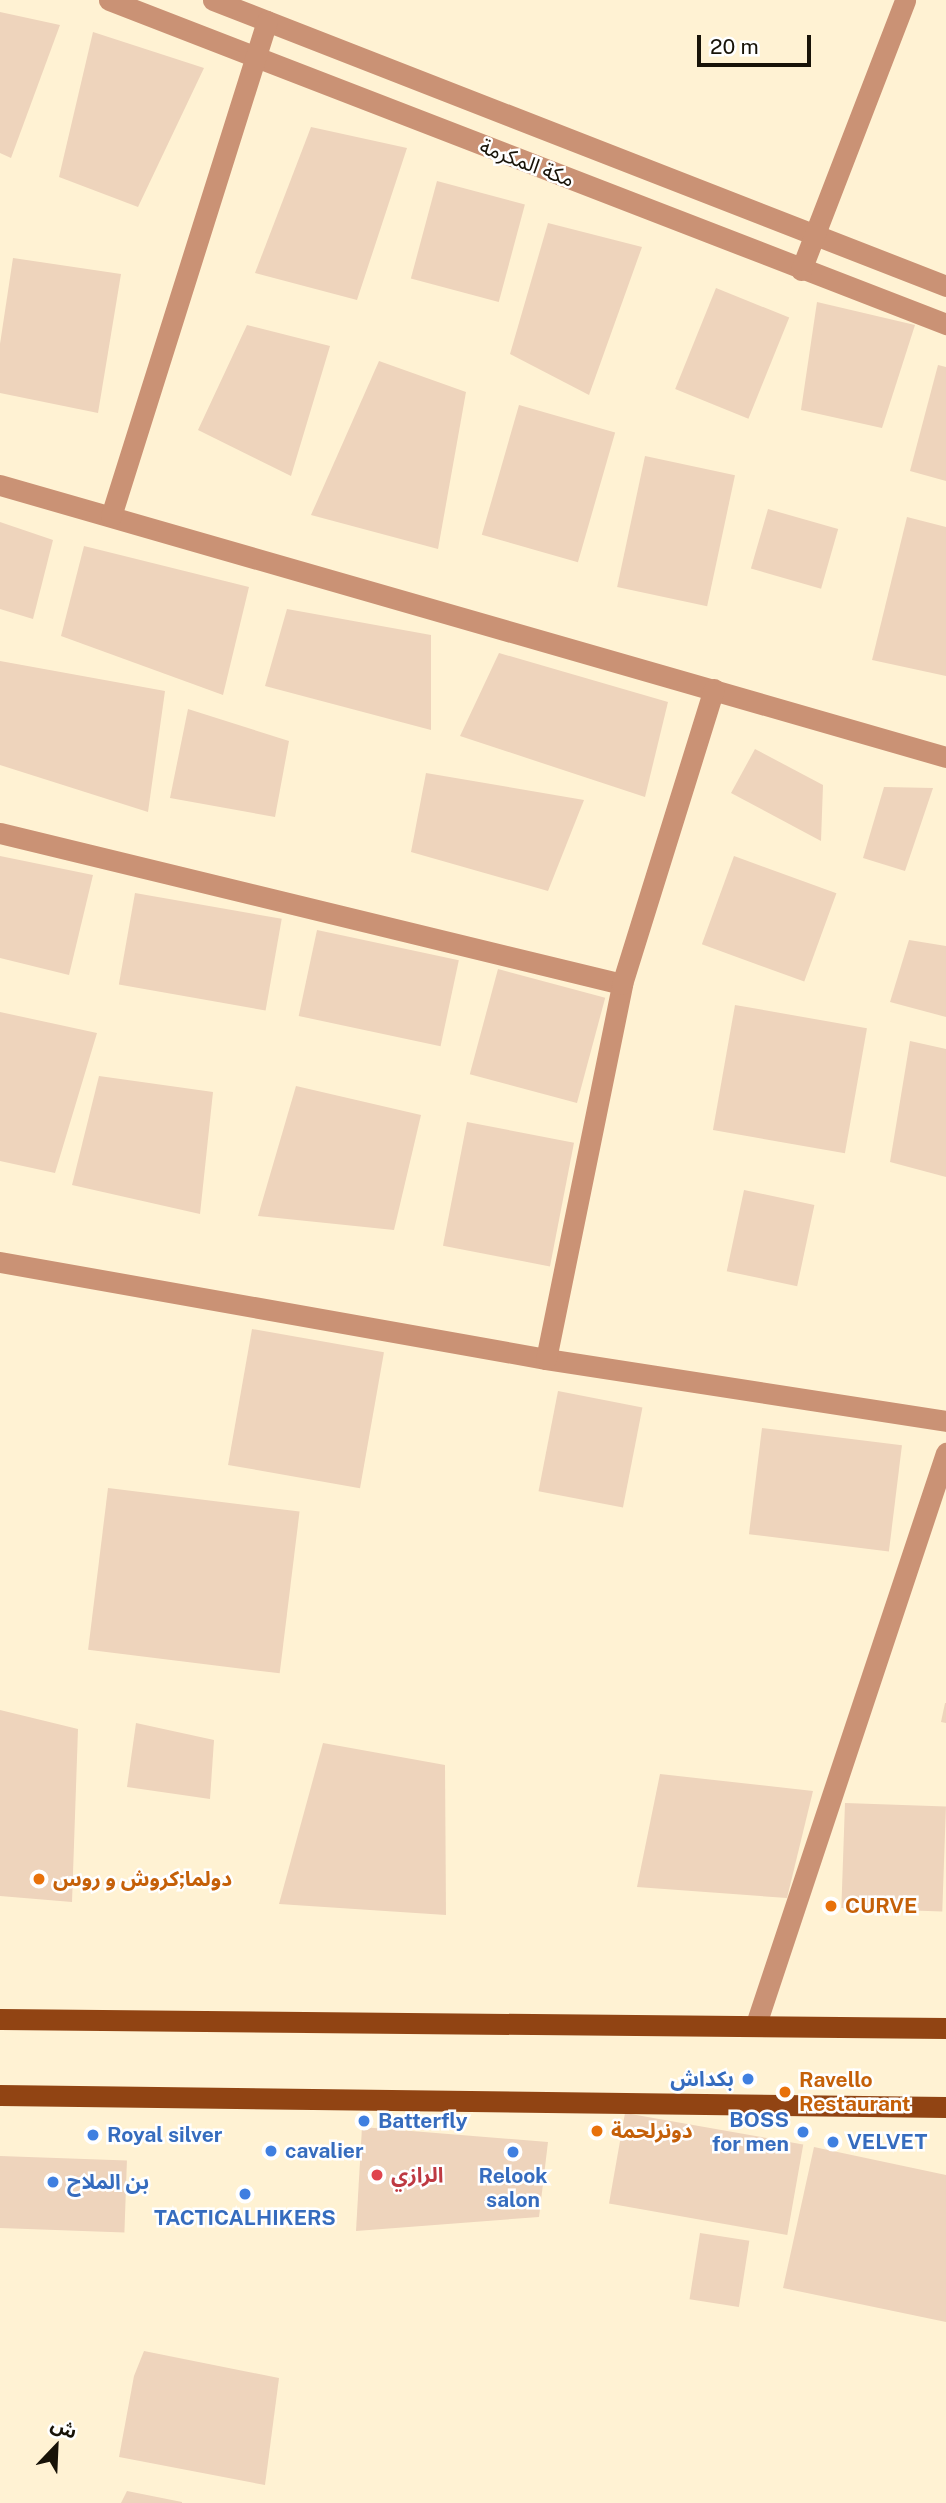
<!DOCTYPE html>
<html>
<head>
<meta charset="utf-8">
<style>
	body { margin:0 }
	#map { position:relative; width:946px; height:2503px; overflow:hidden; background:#fff2d3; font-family:"Public Sans","Noto Sans Arabic",sans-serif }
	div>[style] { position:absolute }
	.building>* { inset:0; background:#eed4bc; transform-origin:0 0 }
	.street>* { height:21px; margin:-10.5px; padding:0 10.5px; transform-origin:10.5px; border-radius:10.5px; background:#ca9275 }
	.primary>* { height:21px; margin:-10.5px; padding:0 10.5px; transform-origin:10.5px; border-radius:10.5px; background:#914413 }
	.dots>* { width:19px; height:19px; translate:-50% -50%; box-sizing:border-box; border:4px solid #fff; border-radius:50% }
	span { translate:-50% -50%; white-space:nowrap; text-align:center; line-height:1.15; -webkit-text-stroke:5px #fff; paint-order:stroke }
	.street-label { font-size:21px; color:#181308 }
	.food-label { font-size:21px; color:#c56008; font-weight:700 }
	.left { translate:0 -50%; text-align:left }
	.shop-label { font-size:21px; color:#366cbe; font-weight:700 }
	.right { translate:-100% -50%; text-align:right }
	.health-label { font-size:21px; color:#be3a42; font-weight:700 }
	.north { position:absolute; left:21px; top:2412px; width:70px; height:70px; -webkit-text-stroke:5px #fff; paint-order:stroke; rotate:23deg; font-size:19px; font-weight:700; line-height:28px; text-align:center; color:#181308 }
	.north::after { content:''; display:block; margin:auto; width:24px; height:32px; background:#181308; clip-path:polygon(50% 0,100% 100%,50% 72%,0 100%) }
	.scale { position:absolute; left:697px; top:35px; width:114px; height:32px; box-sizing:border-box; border:4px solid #181308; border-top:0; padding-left:9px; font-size:21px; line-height:24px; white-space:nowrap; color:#181308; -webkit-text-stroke:5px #fff; paint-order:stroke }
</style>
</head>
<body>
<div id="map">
	<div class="building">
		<div style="clip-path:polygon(0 12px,60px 25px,11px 158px,0 153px)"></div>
		<div style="clip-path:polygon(93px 32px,204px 68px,138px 207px,59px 177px)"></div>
		<div style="clip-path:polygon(311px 127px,407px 148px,357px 300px,255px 273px)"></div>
		<div style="left:437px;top:181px;width:91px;height:101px;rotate:15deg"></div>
		<div style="clip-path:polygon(548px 223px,642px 247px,589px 395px,510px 354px)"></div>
		<div style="clip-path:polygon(13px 258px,121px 274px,98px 413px,0 393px,0 344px)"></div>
		<div style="left:716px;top:288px;width:79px;height:109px;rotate:22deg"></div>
		<div style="clip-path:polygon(817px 302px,915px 325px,882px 428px,801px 410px)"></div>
		<div style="clip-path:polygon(247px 325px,330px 346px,291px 476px,198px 430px)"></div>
		<div style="clip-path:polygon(379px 361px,466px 392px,438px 549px,311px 515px)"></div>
		<div style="clip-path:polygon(938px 365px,946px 367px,946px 481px,910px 471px)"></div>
		<div style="left:519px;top:405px;width:100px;height:135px;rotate:16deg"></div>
		<div style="left:645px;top:456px;width:92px;height:134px;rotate:12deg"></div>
		<div style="left:768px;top:509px;width:73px;height:62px;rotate:16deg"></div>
		<div style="clip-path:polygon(907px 517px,946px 527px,946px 676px,872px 660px)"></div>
		<div style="clip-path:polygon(0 522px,53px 540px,33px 619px,0 609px)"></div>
		<div style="clip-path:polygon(84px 546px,249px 587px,223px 695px,61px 636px)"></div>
		<div style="clip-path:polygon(287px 609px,431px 635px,431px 730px,265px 686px)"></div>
		<div style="clip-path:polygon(499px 653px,668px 702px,645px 797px,460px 736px)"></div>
		<div style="clip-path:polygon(0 661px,165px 691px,148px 812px,0 765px)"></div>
		<div style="clip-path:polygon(188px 709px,289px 741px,275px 817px,170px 798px)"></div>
		<div style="clip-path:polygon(755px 749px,823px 785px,821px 841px,731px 793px)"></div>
		<div style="clip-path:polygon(426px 773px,584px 800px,548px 891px,411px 852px)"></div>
		<div style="clip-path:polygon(884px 787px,933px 788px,905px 871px,863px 858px)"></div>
		<div style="clip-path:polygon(0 856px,93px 875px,69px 975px,0 958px)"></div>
		<div style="left:734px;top:856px;width:109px;height:94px;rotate:20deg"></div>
		<div style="left:135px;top:893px;width:149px;height:93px;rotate:10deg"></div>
		<div style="left:317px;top:930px;width:145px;height:88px;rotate:12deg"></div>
		<div style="clip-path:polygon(909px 940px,946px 946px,946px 1017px,890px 1002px)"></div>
		<div style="left:498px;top:969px;width:111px;height:109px;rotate:15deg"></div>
		<div style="left:735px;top:1005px;width:134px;height:127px;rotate:10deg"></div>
		<div style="clip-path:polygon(0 1012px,97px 1033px,55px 1173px,0 1161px)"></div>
		<div style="clip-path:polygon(910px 1041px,946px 1049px,946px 1177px,890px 1162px)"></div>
		<div style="clip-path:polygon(99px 1076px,213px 1092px,200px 1214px,72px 1185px)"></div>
		<div style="clip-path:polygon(296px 1086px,421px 1115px,394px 1230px,258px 1216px)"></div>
		<div style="left:467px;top:1122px;width:109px;height:126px;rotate:11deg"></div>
		<div style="left:744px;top:1190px;width:72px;height:83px;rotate:12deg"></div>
		<div style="left:252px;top:1329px;width:134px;height:138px;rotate:10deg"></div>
		<div style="left:558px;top:1391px;width:86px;height:102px;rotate:11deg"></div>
		<div style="left:762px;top:1428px;width:141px;height:107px;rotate:7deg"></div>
		<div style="left:108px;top:1488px;width:193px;height:163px;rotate:7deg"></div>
		<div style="clip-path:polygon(945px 1703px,946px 1703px,946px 1723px,941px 1722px)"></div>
		<div style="clip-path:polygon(0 1710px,78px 1729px,72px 1902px,0 1896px)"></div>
		<div style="clip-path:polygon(136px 1723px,214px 1740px,210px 1799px,127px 1787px)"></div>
		<div style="clip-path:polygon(323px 1743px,445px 1765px,446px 1915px,279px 1904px)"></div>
		<div style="clip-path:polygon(660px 1774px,813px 1791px,787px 1898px,637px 1887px)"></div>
		<div style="left:845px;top:1803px;width:101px;height:105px;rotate:2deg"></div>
		<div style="left:625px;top:2113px;width:181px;height:92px;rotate:10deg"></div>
		<div style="clip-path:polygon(362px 2127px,548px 2142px,539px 2217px,356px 2231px)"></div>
		<div style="clip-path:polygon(814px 2147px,946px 2175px,946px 2322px,783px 2288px)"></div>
		<div style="left:0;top:2156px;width:127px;height:72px;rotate:2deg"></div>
		<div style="left:700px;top:2233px;width:50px;height:67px;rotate:9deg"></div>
		<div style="clip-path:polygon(144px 2351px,279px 2378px,265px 2485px,119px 2457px,134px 2376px)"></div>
		<div style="clip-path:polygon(127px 2491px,182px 2502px,182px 2503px,121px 2503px)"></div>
	</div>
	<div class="street">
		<div style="left:109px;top:0;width:898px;rotate:21.16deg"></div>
		<div style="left:213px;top:0;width:787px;rotate:21.31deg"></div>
		<div style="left:801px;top:270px;width:289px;rotate:-68.9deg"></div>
		<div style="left:0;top:485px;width:984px;rotate:16.04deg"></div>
		<div style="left:111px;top:516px;width:519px;rotate:-72.51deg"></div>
		<div style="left:0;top:833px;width:640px;rotate:13.65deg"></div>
		<div style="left:0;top:1262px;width:555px;rotate:10.07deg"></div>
		<div style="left:546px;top:1359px;width:405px;rotate:8.8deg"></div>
		<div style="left:546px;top:1359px;width:383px;rotate:-78.5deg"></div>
		<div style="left:622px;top:984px;width:309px;rotate:-72.7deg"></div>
		<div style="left:756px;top:2024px;width:602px;rotate:-71.6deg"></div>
	</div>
	<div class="primary">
		<div style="left:0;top:2019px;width:946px;rotate:0.55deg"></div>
		<div style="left:0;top:2095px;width:946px;rotate:0.73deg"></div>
	</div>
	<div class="dots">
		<div style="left:39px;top:1879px;background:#e8710a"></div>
		<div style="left:831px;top:1906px;background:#e8710a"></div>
		<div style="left:748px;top:2079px;background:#3f7fe0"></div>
		<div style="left:785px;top:2092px;background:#e8710a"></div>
		<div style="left:364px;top:2121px;background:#3f7fe0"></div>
		<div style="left:597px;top:2131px;background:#e8710a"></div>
		<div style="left:803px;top:2132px;background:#3f7fe0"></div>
		<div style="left:93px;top:2135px;background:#3f7fe0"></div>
		<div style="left:833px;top:2142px;background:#3f7fe0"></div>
		<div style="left:271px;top:2151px;background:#3f7fe0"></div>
		<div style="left:513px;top:2152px;background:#3f7fe0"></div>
		<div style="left:377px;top:2175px;background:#e0444e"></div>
		<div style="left:53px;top:2182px;background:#3f7fe0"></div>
		<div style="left:245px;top:2194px;background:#3f7fe0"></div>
	</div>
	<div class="street-label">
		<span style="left:527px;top:163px;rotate:21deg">مكة المكرمة</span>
	</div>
	<div class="food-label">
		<span class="left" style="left:53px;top:1879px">دولما;كروش و روس</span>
		<span class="left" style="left:845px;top:1906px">CURVE</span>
		<span class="left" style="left:799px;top:2092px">Ravello<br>Restaurant</span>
		<span class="left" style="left:611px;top:2131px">دونرلحمة</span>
	</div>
	<div class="shop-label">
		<span class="right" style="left:734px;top:2079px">بكداش</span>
		<span class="right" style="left:789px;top:2132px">BOSS<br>for men</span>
		<span class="left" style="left:378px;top:2121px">Batterfly</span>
		<span class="left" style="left:107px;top:2135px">Royal silver</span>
		<span class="left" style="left:847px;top:2142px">VELVET</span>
		<span class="left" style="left:285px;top:2151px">cavalier</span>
		<span style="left:513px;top:2188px">Relook<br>salon</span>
		<span class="left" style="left:67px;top:2182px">بن الملاح</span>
		<span style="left:245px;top:2218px">TACTICALHIKERS</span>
	</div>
	<div class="health-label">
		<span class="left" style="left:391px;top:2175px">الرازي</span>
	</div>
	<div class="north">ش</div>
	<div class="scale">20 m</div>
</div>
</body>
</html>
